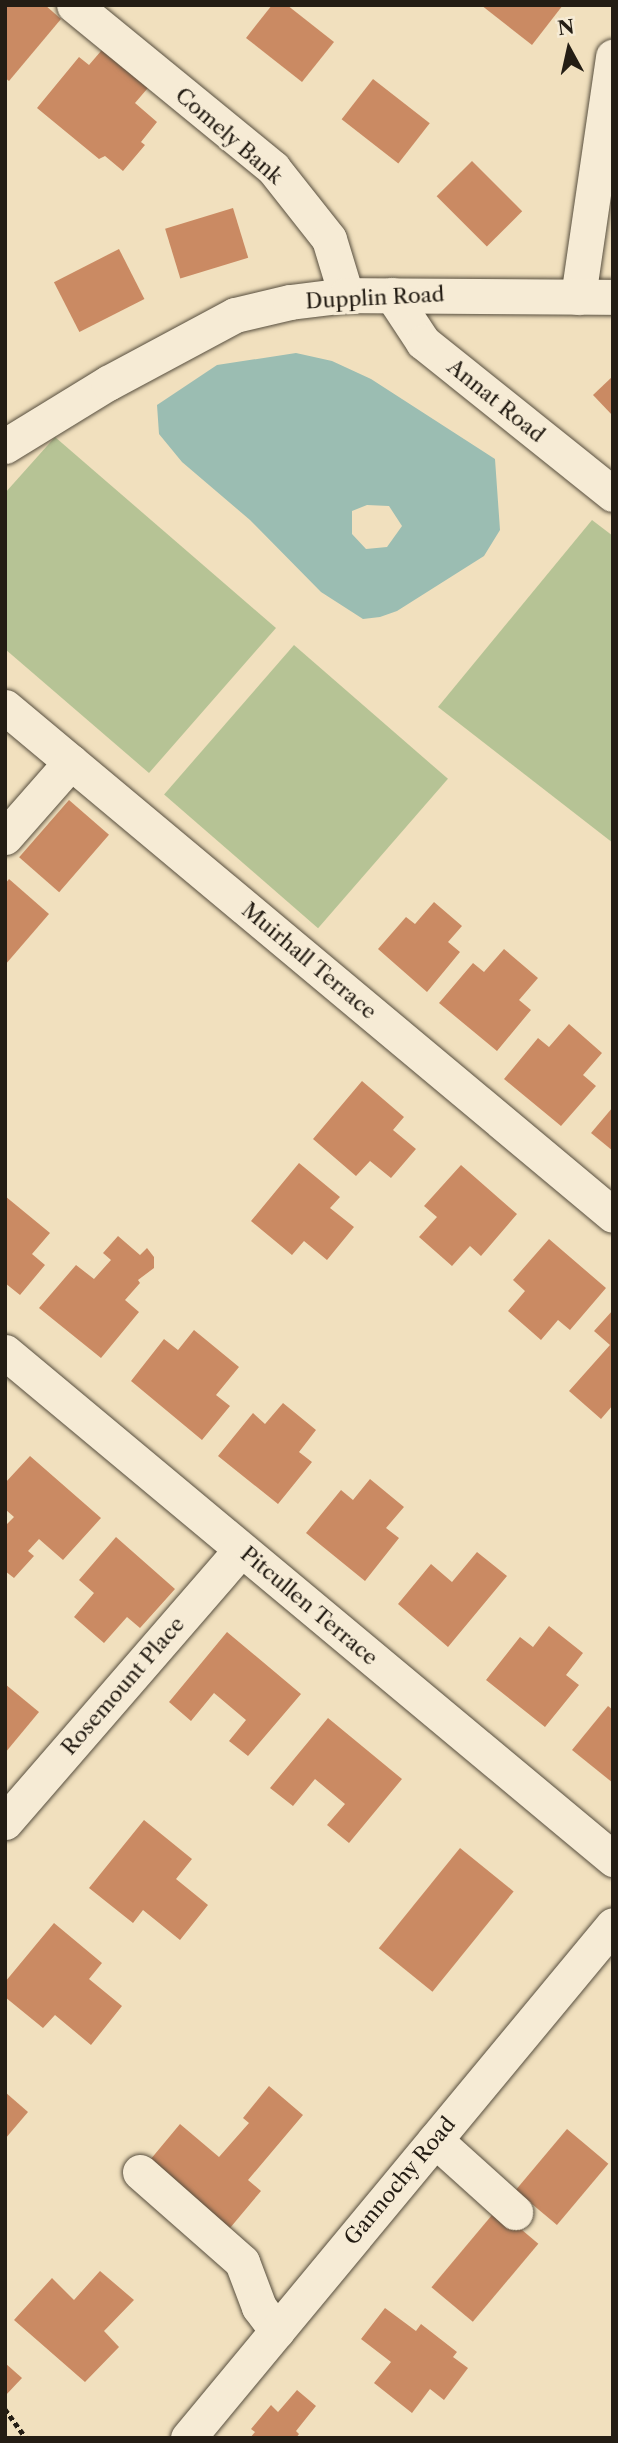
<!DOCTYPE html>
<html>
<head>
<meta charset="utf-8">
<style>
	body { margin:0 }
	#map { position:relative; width:618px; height:2443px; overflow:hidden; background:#f1e0be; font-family:"Libre Caslon Text",serif }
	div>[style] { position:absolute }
	.green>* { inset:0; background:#b6c395; transform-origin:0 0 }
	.water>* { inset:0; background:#9bbdb2 }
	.building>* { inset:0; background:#ca8a63; transform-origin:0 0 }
	.path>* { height:4.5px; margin-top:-2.25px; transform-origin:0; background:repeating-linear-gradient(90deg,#241d14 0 5px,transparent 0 8.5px) }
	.roads { filter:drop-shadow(0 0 2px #574e3e) drop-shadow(0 0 2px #574e3e) }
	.minor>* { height:35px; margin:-17.5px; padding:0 17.5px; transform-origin:17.5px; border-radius:17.5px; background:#f6ebd5 }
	span { translate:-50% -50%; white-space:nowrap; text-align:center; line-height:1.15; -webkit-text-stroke:6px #f6ebd5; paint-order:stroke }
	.street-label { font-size:21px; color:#241d14 }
	.frame { position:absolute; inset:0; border:7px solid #241d14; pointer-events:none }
	.north { position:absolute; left:534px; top:14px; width:70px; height:70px; -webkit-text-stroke:5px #f6ebd5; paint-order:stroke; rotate:352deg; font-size:19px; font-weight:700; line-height:28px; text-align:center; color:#241d14 }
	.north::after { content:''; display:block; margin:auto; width:24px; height:32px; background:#241d14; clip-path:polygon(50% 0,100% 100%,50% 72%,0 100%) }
</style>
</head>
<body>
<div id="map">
	<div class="green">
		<div style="clip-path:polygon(55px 437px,276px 628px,149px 773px,5px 649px,5px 493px)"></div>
		<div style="clip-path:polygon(592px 520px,613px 536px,613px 843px,438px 707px)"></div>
		<div style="left:294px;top:645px;width:204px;height:198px;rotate:41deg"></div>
	</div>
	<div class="water">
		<div style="clip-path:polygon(evenodd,296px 353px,332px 361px,371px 379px,495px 459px,500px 530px,484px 556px,397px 611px,380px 617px,363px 619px,321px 592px,250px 520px,182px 462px,159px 434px,157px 405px,217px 365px,296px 353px,367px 505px,389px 506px,402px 526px,387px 547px,366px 549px,352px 534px,352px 511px,367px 505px)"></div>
	</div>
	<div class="building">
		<div style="clip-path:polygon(5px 5px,45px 5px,61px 19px,9px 81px,5px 78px)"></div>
		<div style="clip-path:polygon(272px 5px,287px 5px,334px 42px,302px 82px,246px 38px)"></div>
		<div style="clip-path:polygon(481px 5px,563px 5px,532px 45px)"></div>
		<div style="clip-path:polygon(107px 44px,153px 82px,135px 103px,157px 122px,141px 142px,145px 145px,123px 171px,105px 156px,99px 159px,37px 108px,79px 57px,89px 65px)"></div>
		<div style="left:373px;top:79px;width:72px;height:51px;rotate:38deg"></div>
		<div style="left:472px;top:161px;width:71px;height:50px;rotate:45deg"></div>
		<div style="left:233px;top:208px;width:52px;height:71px;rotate:73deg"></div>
		<div style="left:119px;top:249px;width:56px;height:73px;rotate:63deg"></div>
		<div style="clip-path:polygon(613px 376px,613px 416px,593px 395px)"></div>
		<div style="left:69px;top:800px;width:53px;height:76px;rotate:41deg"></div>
		<div style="clip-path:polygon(9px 879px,49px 914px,5px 965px,5px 884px)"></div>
		<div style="clip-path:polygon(434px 902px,462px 926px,448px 942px,460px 952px,427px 992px,378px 949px,406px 917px,415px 924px)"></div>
		<div style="clip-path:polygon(504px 949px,538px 978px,519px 1000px,531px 1010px,497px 1051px,439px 1003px,473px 963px,484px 972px)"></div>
		<div style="clip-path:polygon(569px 1024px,602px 1053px,583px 1075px,596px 1086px,561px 1126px,504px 1079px,538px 1038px,549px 1047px)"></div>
		<div style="clip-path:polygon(362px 1081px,404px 1117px,393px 1130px,416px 1149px,391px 1178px,370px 1161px,356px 1176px,313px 1139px)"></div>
		<div style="clip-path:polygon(613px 1107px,613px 1151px,591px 1133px)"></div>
		<div style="clip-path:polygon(299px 1163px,340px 1197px,330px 1208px,354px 1227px,327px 1260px,304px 1241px,292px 1255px,251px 1221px)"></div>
		<div style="clip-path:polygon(461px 1165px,517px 1214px,481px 1256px,470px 1246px,452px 1266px,419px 1237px,437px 1217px,424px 1206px)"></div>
		<div style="clip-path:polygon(5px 1196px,50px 1233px,32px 1254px,45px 1265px,20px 1295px,5px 1283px)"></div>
		<div style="clip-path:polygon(118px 1236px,140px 1255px,147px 1248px,154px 1257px,154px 1268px,138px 1280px,140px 1283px,125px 1300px,139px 1312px,101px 1358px,39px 1308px,76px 1265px,94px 1279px,111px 1260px,103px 1253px)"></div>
		<div style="clip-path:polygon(549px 1239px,606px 1288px,570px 1330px,558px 1320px,541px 1340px,508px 1311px,525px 1291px,513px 1280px)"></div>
		<div style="clip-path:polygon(613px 1310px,613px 1405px,601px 1419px,569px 1391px,610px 1345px,594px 1331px)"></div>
		<div style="clip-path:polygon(194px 1330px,239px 1367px,216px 1395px,230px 1406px,202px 1440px,131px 1381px,164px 1339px,178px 1350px)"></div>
		<div style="clip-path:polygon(283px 1403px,316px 1430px,299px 1452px,312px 1462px,278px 1504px,218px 1456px,253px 1413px,265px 1424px)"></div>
		<div style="clip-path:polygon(30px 1456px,101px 1518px,63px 1560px,39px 1539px,28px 1551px,34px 1556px,14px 1578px,5px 1571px,5px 1526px,14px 1517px,5px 1509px,5px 1483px)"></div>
		<div style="clip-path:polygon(370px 1479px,404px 1507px,386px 1528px,399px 1538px,365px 1581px,306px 1533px,341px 1490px,353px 1500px)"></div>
		<div style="clip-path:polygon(116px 1537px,175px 1589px,140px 1628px,127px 1617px,104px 1643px,74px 1617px,94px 1593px,79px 1580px)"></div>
		<div style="clip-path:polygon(477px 1552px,507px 1576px,448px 1647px,398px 1604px,431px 1564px,452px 1582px)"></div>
		<div style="clip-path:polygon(549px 1626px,583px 1653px,566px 1675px,579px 1685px,545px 1727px,486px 1680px,520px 1637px,533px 1647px)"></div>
		<div style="clip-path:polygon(227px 1632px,301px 1694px,248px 1756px,229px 1741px,246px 1720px,214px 1693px,191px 1721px,169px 1702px)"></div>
		<div style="clip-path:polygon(5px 1684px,39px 1712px,5px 1753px)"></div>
		<div style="clip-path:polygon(608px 1706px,613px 1710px,613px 1783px,572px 1750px)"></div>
		<div style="clip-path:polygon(328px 1718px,402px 1779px,349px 1843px,327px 1825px,345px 1804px,315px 1779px,293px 1806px,270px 1788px)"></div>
		<div style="clip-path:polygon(144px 1820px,192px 1859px,176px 1879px,208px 1905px,180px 1940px,143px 1910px,133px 1923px,89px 1888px)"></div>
		<div style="left:460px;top:1848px;width:69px;height:129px;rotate:39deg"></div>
		<div style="clip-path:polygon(54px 1923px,102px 1963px,89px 1979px,122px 2006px,91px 2045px,55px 2015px,43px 2028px,5px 1997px,5px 1982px)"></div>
		<div style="clip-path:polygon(269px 2086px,303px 2115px,248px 2180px,261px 2191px,230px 2228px,150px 2160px,180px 2124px,219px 2157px,249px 2123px,243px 2118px)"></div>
		<div style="clip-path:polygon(5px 2092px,28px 2112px,5px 2139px)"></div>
		<div style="left:567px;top:2129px;width:54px;height:80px;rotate:40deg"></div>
		<div style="left:497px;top:2209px;width:54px;height:102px;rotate:40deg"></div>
		<div style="clip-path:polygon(100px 2271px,134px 2300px,104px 2331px,119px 2347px,85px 2382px,14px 2320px,52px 2278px,74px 2300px)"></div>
		<div style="clip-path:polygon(385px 2308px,416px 2331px,421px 2324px,457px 2352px,453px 2357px,468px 2368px,444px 2400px,430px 2389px,412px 2413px,374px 2383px,391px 2362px,361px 2339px)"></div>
		<div style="clip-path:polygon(5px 2363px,22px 2378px,5px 2396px)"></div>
		<div style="clip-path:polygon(297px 2390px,316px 2406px,296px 2431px,299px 2434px,296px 2438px,250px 2438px,255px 2432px,251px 2429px,271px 2405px,278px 2412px)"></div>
	</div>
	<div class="path">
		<div style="left:5px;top:2409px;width:36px;rotate:54deg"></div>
	</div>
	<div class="roads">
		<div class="minor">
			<div style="left:74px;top:5px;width:257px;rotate:39.3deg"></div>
			<div style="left:273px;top:168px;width:90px;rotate:51.7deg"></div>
			<div style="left:329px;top:239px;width:59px;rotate:73.1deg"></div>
			<div style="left:392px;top:295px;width:56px;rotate:56.6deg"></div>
			<div style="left:423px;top:342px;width:243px;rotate:38.7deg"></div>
			<div style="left:578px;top:297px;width:243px;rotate:-81.7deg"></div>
			<div style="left:5px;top:446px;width:121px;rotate:-31.5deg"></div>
			<div style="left:108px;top:383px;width:144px;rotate:-28.2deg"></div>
			<div style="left:235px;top:315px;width:57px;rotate:-13.3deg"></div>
			<div style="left:290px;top:302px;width:56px;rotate:-7.1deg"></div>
			<div style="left:346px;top:295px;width:267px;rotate:0.4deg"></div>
			<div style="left:5px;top:707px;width:792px;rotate:39.88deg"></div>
			<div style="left:5px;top:837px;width:100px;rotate:-48.7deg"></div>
			<div style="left:5px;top:1352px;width:792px;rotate:39.82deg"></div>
			<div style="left:5px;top:1822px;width:360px;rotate:-49.1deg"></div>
			<div style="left:435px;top:2140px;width:108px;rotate:42deg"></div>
			<div style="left:140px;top:2172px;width:136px;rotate:41.4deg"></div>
			<div style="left:242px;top:2262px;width:48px;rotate:69.3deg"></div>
			<div style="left:259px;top:2307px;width:30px;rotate:53deg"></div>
			<div style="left:188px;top:2438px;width:666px;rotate:-50.36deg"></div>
		</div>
	</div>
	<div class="street-label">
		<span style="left:229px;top:136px;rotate:41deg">Comely Bank</span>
		<span style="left:375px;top:298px;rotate:-3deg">Dupplin Road</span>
		<span style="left:496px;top:401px;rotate:39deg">Annat Road</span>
		<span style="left:309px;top:961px;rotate:40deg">Muirhall Terrace</span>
		<span style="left:309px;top:1606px;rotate:40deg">Pitcullen Terrace</span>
		<span style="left:123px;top:1686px;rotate:-49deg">Rosemount Place</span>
		<span style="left:400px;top:2181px;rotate:-50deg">Gannochy Road</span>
	</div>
	<div class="frame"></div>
	<div class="north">N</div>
</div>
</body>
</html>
